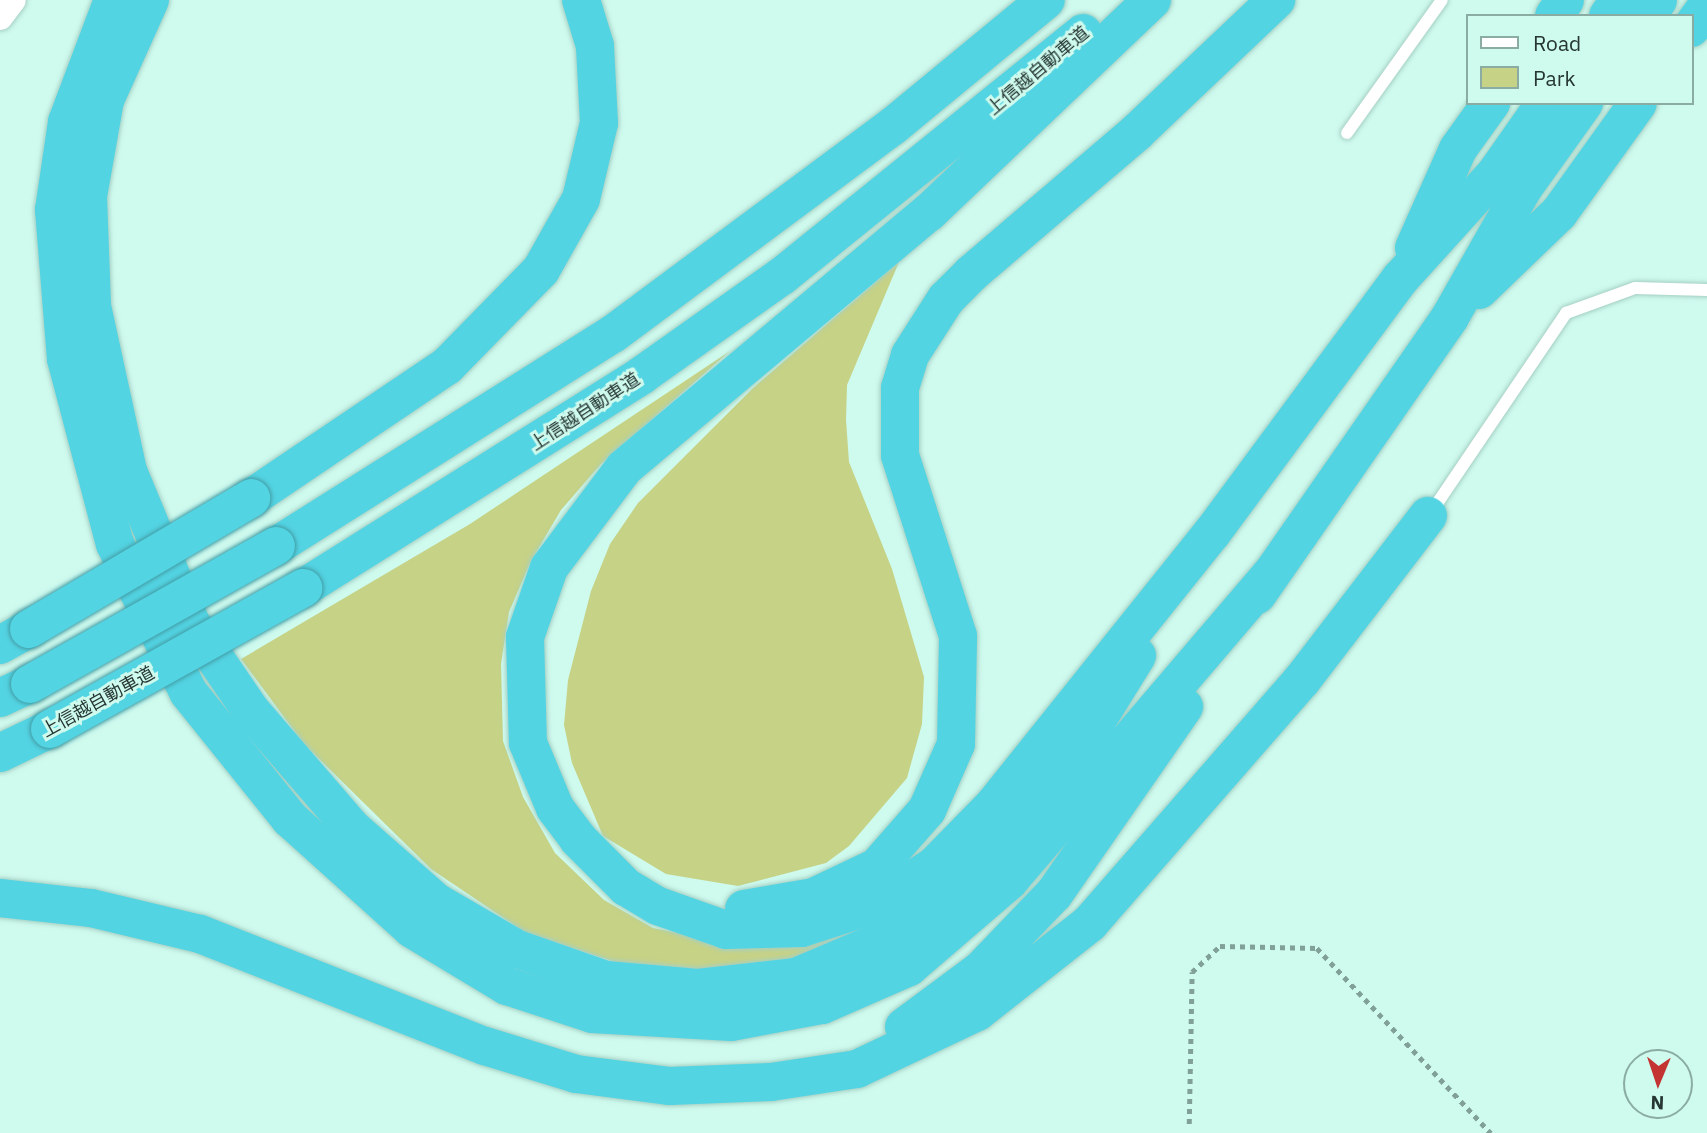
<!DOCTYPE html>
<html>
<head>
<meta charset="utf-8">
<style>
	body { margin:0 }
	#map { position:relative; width:1707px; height:1133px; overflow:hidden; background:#cffaee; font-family:"IBM Plex Sans","Noto Sans JP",sans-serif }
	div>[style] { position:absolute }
	.green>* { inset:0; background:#c6d286 }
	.path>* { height:4.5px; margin-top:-2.25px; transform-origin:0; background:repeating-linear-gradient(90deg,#81a098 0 5px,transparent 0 10px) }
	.roads { filter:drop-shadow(0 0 2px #a5cfc3) drop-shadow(0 0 2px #a5cfc3) }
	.service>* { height:12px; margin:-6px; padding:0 6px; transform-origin:6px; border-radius:6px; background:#fff }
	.minor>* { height:26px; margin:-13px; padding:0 13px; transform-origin:13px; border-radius:13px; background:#fff }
	.motorway>* { height:38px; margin:-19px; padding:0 19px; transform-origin:19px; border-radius:19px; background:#53d4e3 }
	.bridges { filter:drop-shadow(0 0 2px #439da5) drop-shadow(0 0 2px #439da5) }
	.motorway-bridge>* { height:38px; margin:-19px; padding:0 19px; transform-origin:19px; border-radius:19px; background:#53d4e3 }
	span { translate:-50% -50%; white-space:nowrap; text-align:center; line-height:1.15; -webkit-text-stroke:6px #cffaee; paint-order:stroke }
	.street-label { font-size:18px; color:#263733 }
	.legend { position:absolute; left:1466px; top:14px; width:228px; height:91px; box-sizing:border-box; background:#cffaee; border:2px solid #8baca3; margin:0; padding:9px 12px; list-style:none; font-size:21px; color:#263733 }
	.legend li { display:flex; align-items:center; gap:14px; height:35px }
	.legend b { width:35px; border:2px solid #8baca3 }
	.north { position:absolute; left:1623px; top:1049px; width:70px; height:70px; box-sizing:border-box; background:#cffaee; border:2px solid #8baca3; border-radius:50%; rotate:182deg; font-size:19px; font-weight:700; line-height:28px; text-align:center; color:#263733 }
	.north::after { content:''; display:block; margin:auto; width:24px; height:32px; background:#c33433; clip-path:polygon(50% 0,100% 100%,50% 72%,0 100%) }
</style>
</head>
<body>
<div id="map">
	<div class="green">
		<div style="clip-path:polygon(899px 262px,847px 385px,846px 420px,849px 462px,892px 569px,924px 677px,922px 724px,907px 778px,849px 846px,826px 863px,738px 886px,666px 874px,603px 836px,572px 763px,564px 725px,568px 680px,591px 591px,610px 544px,638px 503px,753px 388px)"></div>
		<div style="clip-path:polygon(730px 351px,601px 464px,561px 510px,531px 561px,509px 612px,501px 664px,503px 741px,523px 797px,555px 853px,604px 900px,653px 928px,750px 947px,911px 903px,863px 938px,756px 970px,637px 969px,526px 933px,431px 869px,304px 744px,241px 659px,470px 524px)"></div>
	</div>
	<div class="path">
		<div style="left:1189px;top:1124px;width:152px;rotate:-88.9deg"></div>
		<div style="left:1192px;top:972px;width:38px;rotate:-43deg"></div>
		<div style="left:1220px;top:946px;width:97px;rotate:1.2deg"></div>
		<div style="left:1317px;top:948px;width:254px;rotate:46.8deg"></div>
	</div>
	<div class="roads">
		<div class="service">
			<div style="left:1347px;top:133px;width:163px;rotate:-54.5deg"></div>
			<div style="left:1430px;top:514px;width:243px;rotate:-55.9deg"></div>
			<div style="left:1566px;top:313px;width:73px;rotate:-19.9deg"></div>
			<div style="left:1635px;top:288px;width:72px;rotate:1.6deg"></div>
		</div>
		<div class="minor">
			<div style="left:0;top:17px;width:21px;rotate:-53deg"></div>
		</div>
		<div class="motorway">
			<div style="left:113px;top:0;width:130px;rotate:110.7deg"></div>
			<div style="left:67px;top:122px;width:89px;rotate:98.4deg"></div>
			<div style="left:54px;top:210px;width:149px;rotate:85.4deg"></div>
			<div style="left:66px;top:359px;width:191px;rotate:75.2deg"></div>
			<div style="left:115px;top:544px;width:165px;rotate:63.7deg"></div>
			<div style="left:188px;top:692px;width:163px;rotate:51.2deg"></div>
			<div style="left:290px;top:819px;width:164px;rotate:42deg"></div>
			<div style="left:412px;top:929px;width:111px;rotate:31deg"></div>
			<div style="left:507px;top:986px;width:89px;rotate:18.2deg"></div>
			<div style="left:592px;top:1014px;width:139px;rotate:3.3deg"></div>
			<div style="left:731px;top:1022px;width:93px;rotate:-10.6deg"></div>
			<div style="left:822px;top:1005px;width:95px;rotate:-23.6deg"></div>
			<div style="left:909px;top:967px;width:132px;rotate:-40.7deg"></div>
			<div style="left:1009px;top:881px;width:402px;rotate:-49.5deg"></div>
			<div style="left:150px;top:0;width:110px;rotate:114.2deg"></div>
			<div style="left:105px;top:100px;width:97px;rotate:100deg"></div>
			<div style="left:88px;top:196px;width:110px;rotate:87.9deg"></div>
			<div style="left:92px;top:306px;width:169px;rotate:77.7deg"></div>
			<div style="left:128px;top:471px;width:165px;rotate:67.5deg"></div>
			<div style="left:191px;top:623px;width:107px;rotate:55.7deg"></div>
			<div style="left:251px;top:711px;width:156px;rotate:49.2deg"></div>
			<div style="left:353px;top:829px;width:111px;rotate:41.3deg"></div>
			<div style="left:436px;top:902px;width:94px;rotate:30.1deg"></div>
			<div style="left:517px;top:949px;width:94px;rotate:19.2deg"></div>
			<div style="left:606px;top:980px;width:92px;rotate:5deg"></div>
			<div style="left:698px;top:988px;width:99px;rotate:-6.4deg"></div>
			<div style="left:796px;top:977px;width:97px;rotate:-23.1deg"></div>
			<div style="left:885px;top:939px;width:92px;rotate:-36.1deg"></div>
			<div style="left:959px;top:885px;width:213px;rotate:-50deg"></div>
			<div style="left:1096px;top:722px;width:78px;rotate:-58.2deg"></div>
			<div style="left:1152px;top:0;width:308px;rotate:136.4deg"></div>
			<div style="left:929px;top:212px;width:398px;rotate:140deg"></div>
			<div style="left:624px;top:468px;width:125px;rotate:126.9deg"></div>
			<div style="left:549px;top:568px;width:73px;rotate:109.2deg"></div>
			<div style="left:525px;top:637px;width:106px;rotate:88.4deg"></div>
			<div style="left:528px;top:743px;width:70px;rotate:67.4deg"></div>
			<div style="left:555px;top:808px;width:39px;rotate:53deg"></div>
			<div style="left:578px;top:839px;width:68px;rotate:45deg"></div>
			<div style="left:626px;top:887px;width:37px;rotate:31deg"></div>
			<div style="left:658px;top:906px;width:72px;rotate:19.4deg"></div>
			<div style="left:726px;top:930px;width:76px;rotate:-1.5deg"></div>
			<div style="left:802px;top:928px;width:75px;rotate:-17.9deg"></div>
			<div style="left:873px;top:905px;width:72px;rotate:-32.6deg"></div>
			<div style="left:934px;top:866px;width:84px;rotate:-45.5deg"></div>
			<div style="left:993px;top:806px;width:350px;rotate:-51.3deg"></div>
			<div style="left:1212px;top:533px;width:316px;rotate:-53.5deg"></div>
			<div style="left:1400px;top:279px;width:143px;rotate:-47.8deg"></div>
			<div style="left:1496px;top:173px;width:85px;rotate:-55deg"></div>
			<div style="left:1554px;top:16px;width:19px;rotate:-55deg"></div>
			<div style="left:1608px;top:16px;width:19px;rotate:-55deg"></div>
			<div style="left:1647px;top:16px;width:19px;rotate:-55deg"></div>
			<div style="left:1691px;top:28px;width:27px;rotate:-54deg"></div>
			<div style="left:1414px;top:248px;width:108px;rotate:-66deg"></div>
			<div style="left:1458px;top:149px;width:57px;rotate:-54.3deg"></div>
			<div style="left:1479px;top:290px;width:111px;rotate:-43.9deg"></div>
			<div style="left:1559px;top:213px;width:135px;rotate:-54.3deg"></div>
			<div style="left:251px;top:498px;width:236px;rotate:-34deg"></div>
			<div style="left:447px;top:366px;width:134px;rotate:-45.6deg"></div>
			<div style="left:541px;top:270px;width:81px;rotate:-60.6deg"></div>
			<div style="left:581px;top:199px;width:78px;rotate:-76.7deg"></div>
			<div style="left:599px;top:123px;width:77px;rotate:-93deg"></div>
			<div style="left:595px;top:46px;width:48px;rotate:-106.9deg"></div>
			<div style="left:276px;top:546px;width:398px;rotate:-32.2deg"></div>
			<div style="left:613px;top:334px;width:349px;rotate:-36.6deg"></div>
			<div style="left:893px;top:126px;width:198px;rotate:-39.5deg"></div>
			<div style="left:303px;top:588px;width:400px;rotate:-32.1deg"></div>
			<div style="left:642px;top:375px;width:171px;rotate:-35.3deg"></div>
			<div style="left:782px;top:276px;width:387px;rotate:-38.9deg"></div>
			<div style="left:1257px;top:595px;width:338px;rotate:-55.2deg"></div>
			<div style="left:1450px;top:317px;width:146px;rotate:-60.4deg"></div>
			<div style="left:1522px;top:190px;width:107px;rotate:-54.5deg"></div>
			<div style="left:0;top:645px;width:33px;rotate:-29deg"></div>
			<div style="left:0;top:698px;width:33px;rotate:-25deg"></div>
			<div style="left:0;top:753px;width:55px;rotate:-25.6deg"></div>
			<div style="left:0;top:898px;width:92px;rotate:6.3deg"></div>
			<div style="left:91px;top:908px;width:112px;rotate:13.4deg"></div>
			<div style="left:200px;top:934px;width:306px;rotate:21.5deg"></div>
			<div style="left:485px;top:1046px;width:95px;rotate:17.1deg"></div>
			<div style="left:576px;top:1074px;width:95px;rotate:7.3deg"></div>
			<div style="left:670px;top:1086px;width:101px;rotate:-2.3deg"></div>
			<div style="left:771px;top:1082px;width:87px;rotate:-8.6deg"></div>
			<div style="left:857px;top:1069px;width:133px;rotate:-25.4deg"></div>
			<div style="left:977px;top:1012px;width:144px;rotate:-38.2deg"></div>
			<div style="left:1090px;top:923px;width:322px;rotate:-48.9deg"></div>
			<div style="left:1302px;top:680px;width:207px;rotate:-52.5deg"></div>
			<div style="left:744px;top:909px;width:71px;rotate:-9.7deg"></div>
			<div style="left:814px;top:897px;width:70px;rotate:-25.5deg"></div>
			<div style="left:877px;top:867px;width:76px;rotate:-48.7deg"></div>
			<div style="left:927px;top:810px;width:72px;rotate:-66.3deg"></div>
			<div style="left:956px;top:744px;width:108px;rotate:-88.9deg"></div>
			<div style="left:958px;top:636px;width:190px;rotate:-107.8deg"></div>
			<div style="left:900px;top:455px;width:67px;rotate:-90deg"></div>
			<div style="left:900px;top:388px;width:34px;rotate:-73deg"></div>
			<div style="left:910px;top:355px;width:67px;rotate:-57.3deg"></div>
			<div style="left:946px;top:299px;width:37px;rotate:-45deg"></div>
			<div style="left:972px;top:273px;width:217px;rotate:-40.5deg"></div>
			<div style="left:1137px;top:132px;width:192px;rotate:-43.5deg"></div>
			<div style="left:904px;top:1027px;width:96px;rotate:-36.5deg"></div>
			<div style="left:981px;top:970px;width:105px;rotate:-46.2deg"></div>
			<div style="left:1054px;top:894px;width:228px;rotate:-55.2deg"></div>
		</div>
	</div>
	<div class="bridges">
		<div class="motorway-bridge">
			<div style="left:29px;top:629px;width:258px;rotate:-30.5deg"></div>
			<div style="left:30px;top:684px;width:282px;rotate:-29.3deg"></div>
			<div style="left:50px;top:729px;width:290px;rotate:-29.1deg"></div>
		</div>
	</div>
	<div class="street-label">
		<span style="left:1038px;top:71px;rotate:-40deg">上信越自動車道</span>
		<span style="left:585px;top:412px;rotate:-33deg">上信越自動車道</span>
		<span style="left:98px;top:702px;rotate:-29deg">上信越自動車道</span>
	</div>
	<ul class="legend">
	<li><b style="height:9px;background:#fff"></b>Road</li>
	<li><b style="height:19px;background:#c6d286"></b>Park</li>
	</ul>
	<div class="north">N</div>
</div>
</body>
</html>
